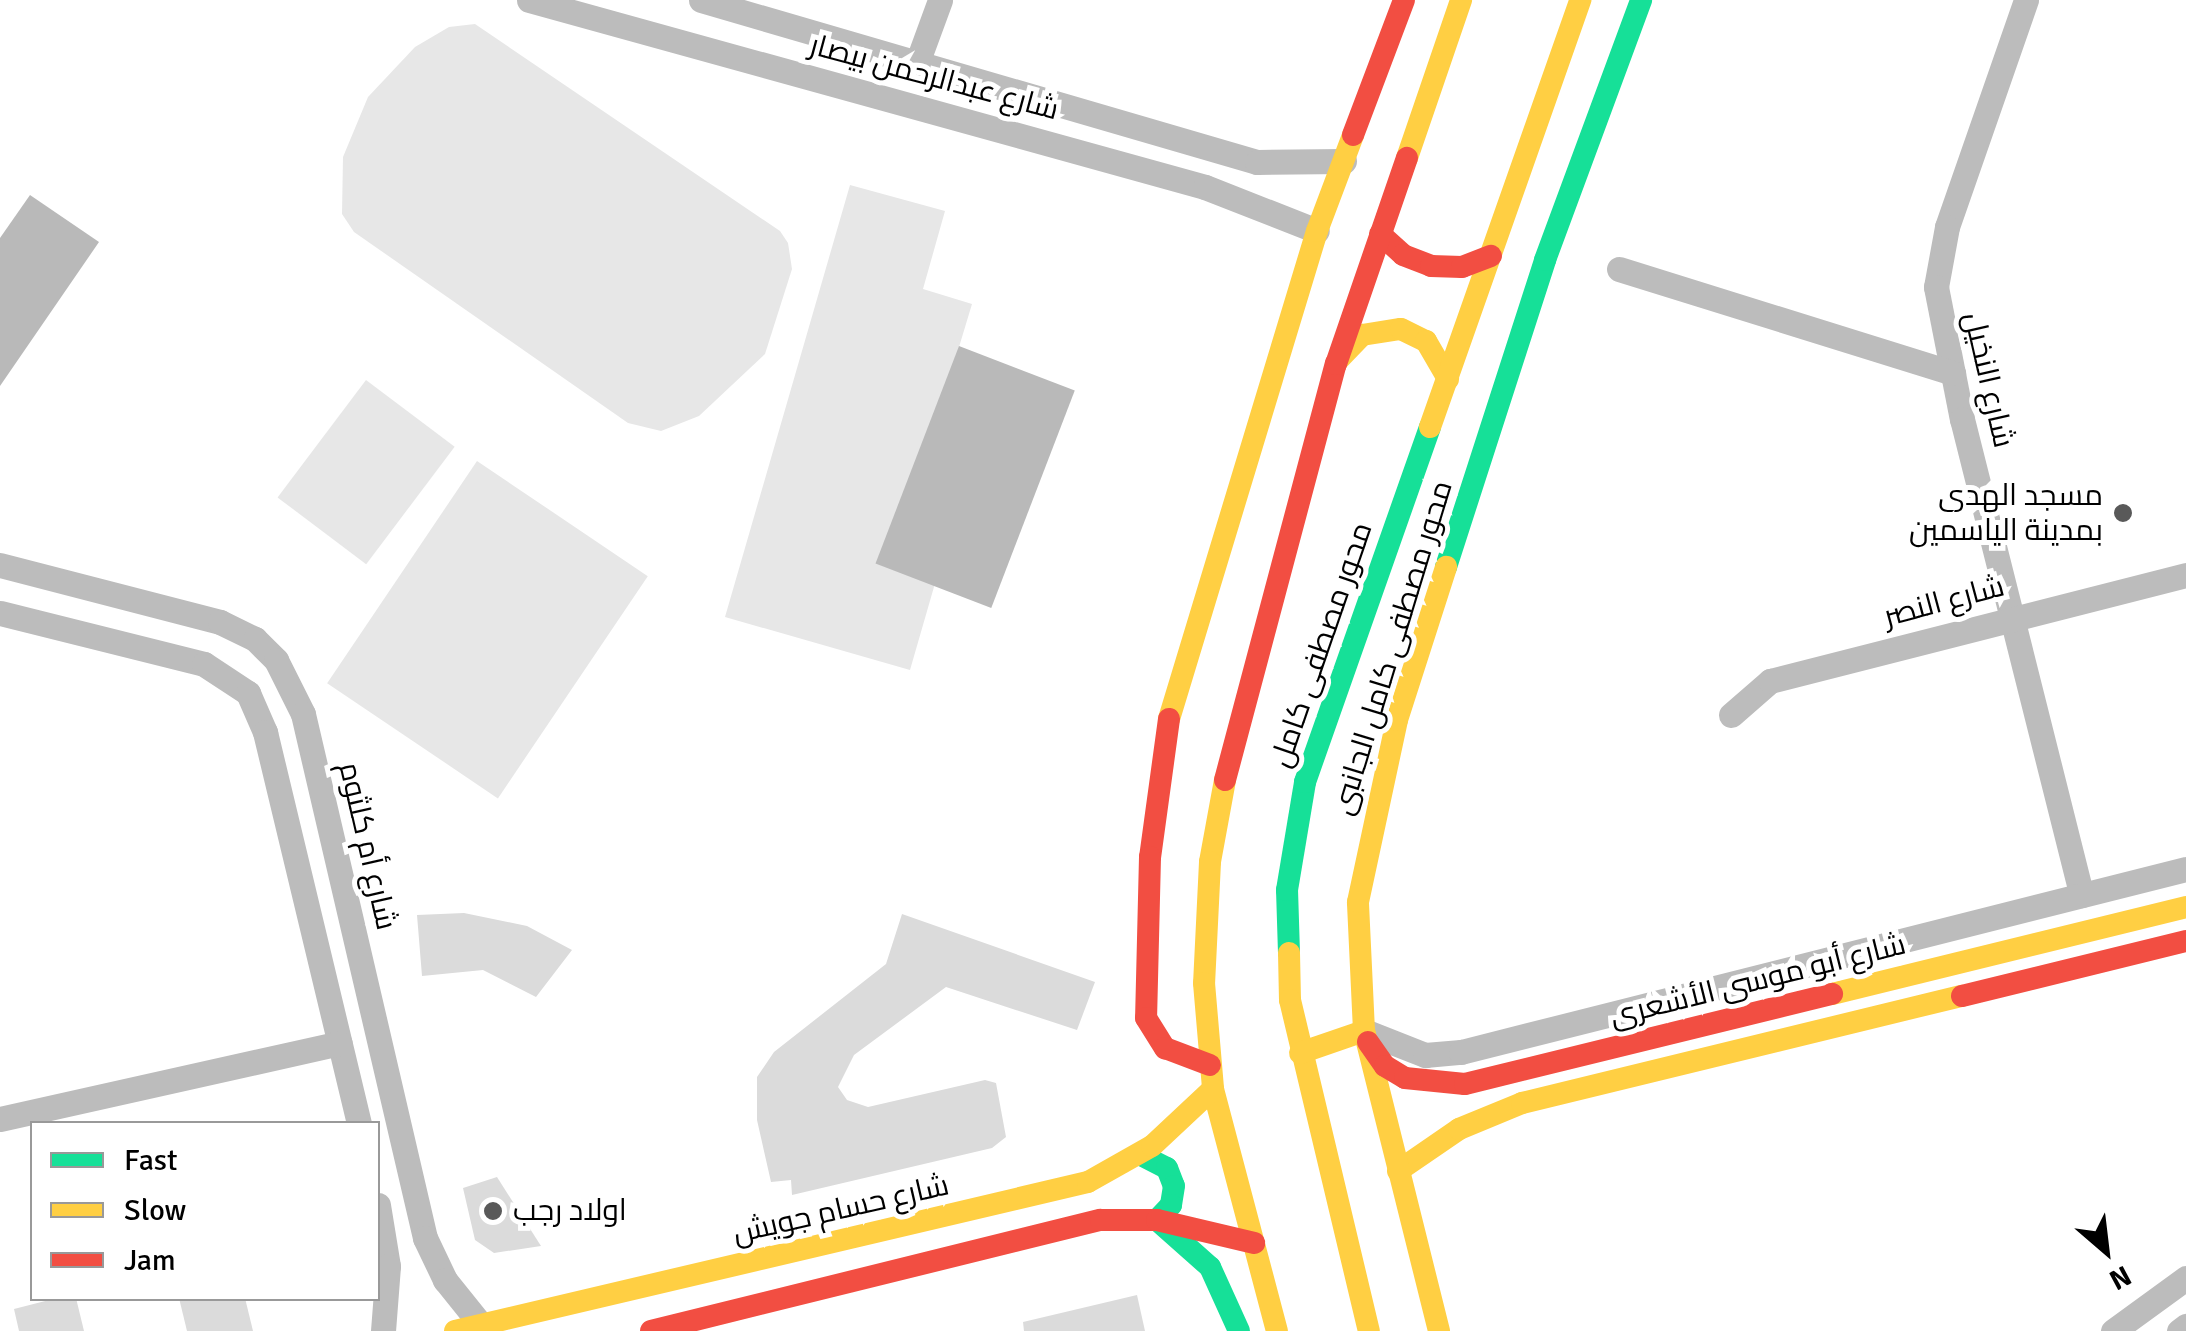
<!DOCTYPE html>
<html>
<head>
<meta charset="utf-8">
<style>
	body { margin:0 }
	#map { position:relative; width:2186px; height:1331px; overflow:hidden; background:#fff; font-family:Signika,Cairo,sans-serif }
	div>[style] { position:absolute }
	.green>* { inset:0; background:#e7e7e7; transform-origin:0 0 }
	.water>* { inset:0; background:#b9b9b9; transform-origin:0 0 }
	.building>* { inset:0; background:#dbdbdb }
	.street>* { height:25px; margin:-12.5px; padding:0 12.5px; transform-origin:12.5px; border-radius:12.5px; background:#bcbcbc }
	.fast>* { height:22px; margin:-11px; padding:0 11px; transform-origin:11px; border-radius:11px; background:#16e098 }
	.slow>* { height:22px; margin:-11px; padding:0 11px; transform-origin:11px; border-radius:11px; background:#ffcf43 }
	.jam>* { height:22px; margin:-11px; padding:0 11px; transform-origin:11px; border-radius:11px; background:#f24e42 }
	.dots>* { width:28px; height:28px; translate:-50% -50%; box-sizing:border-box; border:5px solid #fff; border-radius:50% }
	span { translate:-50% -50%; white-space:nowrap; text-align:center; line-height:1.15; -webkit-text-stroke:10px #fff; paint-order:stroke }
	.street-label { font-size:30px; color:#000 }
	.poi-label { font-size:30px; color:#000 }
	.right { translate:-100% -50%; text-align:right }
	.left { translate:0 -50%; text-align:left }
	.legend { position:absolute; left:30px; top:1121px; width:350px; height:180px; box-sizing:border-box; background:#fff; border:2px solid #999; margin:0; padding:12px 18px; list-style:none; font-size:30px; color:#000 }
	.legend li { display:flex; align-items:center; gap:20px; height:50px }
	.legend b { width:50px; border:2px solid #999 }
	.north { position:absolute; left:2056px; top:1201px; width:100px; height:100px; -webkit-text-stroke:8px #fff; paint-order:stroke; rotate:152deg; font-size:28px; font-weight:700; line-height:40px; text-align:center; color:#000 }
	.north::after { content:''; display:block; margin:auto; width:35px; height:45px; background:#000; clip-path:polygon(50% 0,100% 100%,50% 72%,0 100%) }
</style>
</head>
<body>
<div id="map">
	<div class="green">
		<div style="clip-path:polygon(475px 24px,780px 231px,788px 243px,792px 269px,765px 354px,699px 416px,661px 431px,628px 423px,354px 232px,342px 214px,343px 157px,368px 97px,415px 47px,449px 27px)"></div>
		<div style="clip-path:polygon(850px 185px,945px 211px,923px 289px,972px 304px,892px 569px,936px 580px,910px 670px,725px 617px)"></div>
		<div style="left:366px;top:380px;width:111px;height:147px;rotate:37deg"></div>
		<div style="left:477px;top:461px;width:206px;height:268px;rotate:34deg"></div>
	</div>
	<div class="water">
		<div style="clip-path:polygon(30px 195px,99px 242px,0 386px,0 238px)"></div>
		<div style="left:959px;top:346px;width:124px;height:233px;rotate:21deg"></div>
	</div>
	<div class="building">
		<div style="clip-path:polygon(464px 913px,527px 926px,572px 950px,536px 997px,483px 970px,422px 976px,417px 915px)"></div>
		<div style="clip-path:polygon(902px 914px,1095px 982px,1077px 1030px,946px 987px,854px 1055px,838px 1087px,847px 1100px,868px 1107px,985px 1080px,996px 1083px,1006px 1137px,992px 1148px,792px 1195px,791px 1180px,771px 1182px,757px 1120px,757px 1077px,774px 1052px,886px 964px)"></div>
		<div style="clip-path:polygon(497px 1177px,541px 1246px,494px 1253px,475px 1240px,463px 1188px)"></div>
		<div style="clip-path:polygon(1137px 1295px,1145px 1331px,1024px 1331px,1023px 1322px)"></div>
		<div style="clip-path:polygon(57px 1298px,76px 1298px,84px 1331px,19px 1331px,14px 1309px)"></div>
		<div style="clip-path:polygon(179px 1298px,245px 1298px,253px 1331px,187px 1331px)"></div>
	</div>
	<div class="street">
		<div style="left:529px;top:0;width:701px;rotate:15.46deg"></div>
		<div style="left:1205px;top:187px;width:120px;rotate:21.4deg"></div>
		<div style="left:701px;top:0;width:579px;rotate:16.24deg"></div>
		<div style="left:1257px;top:162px;width:87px;rotate:-0.7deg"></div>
		<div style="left:2026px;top:0;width:240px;rotate:109.2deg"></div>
		<div style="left:1947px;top:227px;width:61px;rotate:100.4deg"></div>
		<div style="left:1936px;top:287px;width:135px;rotate:78.9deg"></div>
		<div style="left:1962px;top:419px;width:491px;rotate:75.9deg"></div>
		<div style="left:917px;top:63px;width:67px;rotate:-69.9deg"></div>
		<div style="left:1619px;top:269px;width:350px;rotate:17.3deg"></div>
		<div style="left:0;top:565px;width:227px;rotate:14.5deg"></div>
		<div style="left:220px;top:622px;width:39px;rotate:26deg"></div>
		<div style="left:255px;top:639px;width:30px;rotate:45deg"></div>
		<div style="left:276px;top:660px;width:60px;rotate:63.4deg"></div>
		<div style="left:303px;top:714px;width:538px;rotate:76.89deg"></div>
		<div style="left:425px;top:1238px;width:47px;rotate:64.5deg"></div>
		<div style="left:445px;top:1280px;width:59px;rotate:51.2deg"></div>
		<div style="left:0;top:613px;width:210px;rotate:14deg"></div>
		<div style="left:204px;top:664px;width:53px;rotate:33.4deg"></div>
		<div style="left:248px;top:693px;width:43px;rotate:66.4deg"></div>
		<div style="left:265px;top:732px;width:403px;rotate:76.5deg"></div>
		<div style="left:1731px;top:715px;width:52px;rotate:-41.1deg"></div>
		<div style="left:1770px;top:681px;width:429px;rotate:-14.3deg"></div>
		<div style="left:1364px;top:1031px;width:66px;rotate:21.5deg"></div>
		<div style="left:1425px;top:1055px;width:36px;rotate:-5deg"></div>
		<div style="left:1461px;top:1052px;width:748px;rotate:-14.17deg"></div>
		<div style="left:0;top:1119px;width:348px;rotate:-12.6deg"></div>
		<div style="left:378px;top:1205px;width:62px;rotate:80.7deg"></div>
		<div style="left:388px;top:1266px;width:65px;rotate:94.4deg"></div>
		<div style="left:2113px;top:1331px;width:90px;rotate:-36deg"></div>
		<div style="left:2179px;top:1331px;width:9px;rotate:-36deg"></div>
	</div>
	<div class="fast">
		<div style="left:1446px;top:567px;width:323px;rotate:-72.1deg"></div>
		<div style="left:1545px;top:260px;width:277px;rotate:-69.7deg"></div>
		<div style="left:1289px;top:953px;width:63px;rotate:-91.8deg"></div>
		<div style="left:1287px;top:890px;width:109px;rotate:-80.5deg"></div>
		<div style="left:1305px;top:782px;width:376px;rotate:-70.6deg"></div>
		<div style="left:1141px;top:1155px;width:29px;rotate:27deg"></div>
		<div style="left:1167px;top:1168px;width:19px;rotate:69deg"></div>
		<div style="left:1174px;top:1186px;width:19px;rotate:99deg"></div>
		<div style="left:1171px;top:1205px;width:21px;rotate:133deg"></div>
		<div style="left:1157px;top:1220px;width:71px;rotate:41.6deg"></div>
		<div style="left:1210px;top:1267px;width:70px;rotate:65.6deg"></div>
	</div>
	<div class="slow">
		<div style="left:1407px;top:158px;width:167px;rotate:-71.1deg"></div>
		<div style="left:1338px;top:360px;width:35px;rotate:-46deg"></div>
		<div style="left:1362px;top:335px;width:39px;rotate:-9deg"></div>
		<div style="left:1401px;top:329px;width:28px;rotate:26deg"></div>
		<div style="left:1426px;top:341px;width:44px;rotate:59.9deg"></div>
		<div style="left:1430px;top:427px;width:453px;rotate:-70.6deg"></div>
		<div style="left:1169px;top:719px;width:510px;rotate:-73.13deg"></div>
		<div style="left:1317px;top:231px;width:103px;rotate:-69.4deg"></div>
		<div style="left:1225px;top:780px;width:83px;rotate:100.4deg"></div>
		<div style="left:1210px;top:862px;width:121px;rotate:92.8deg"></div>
		<div style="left:1204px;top:983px;width:106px;rotate:85.1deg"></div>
		<div style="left:1213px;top:1089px;width:250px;rotate:75.2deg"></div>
		<div style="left:1289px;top:953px;width:47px;rotate:88.8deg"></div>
		<div style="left:1290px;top:1000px;width:340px;rotate:76.6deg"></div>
		<div style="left:1832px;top:994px;width:365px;rotate:-13.8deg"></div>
		<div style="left:1300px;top:1053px;width:68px;rotate:-19deg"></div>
		<div style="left:1398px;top:1171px;width:74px;rotate:-34.5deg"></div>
		<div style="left:1459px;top:1129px;width:68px;rotate:-22.4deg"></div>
		<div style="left:1522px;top:1103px;width:453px;rotate:-13.7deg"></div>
		<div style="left:455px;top:1331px;width:650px;rotate:-13.25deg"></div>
		<div style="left:1088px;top:1182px;width:73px;rotate:-29.4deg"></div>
		<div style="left:1152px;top:1146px;width:83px;rotate:-43.1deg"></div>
		<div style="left:1439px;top:1331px;width:309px;rotate:-104deg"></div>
		<div style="left:1364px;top:1031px;width:129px;rotate:-92.7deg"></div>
		<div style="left:1358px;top:902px;width:186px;rotate:-77.9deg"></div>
		<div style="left:1397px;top:720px;width:161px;rotate:-72.2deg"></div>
	</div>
	<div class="jam">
		<div style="left:1353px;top:135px;width:144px;rotate:-69.3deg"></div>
		<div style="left:1380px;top:234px;width:31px;rotate:42deg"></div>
		<div style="left:1403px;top:255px;width:30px;rotate:21deg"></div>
		<div style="left:1431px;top:266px;width:31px;rotate:2deg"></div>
		<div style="left:1462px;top:267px;width:31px;rotate:-21deg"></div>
		<div style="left:1169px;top:719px;width:139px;rotate:97.8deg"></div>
		<div style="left:1150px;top:857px;width:161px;rotate:91.4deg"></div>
		<div style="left:1146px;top:1018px;width:36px;rotate:58deg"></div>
		<div style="left:1165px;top:1048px;width:48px;rotate:20.7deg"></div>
		<div style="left:1225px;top:780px;width:431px;rotate:-75.1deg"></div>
		<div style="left:1336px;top:364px;width:218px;rotate:-71deg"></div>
		<div style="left:1962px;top:996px;width:231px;rotate:-13.8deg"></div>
		<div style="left:1368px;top:1042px;width:29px;rotate:55deg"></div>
		<div style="left:1385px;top:1066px;width:23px;rotate:31deg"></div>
		<div style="left:1405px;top:1078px;width:60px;rotate:5.7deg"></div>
		<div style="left:1465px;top:1084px;width:378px;rotate:-13.8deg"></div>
		<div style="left:651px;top:1331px;width:463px;rotate:-13.9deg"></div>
		<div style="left:1101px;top:1220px;width:56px"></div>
		<div style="left:1157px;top:1220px;width:100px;rotate:13.3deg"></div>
	</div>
	<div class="dots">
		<div style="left:2123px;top:513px;background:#595959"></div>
		<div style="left:493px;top:1211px;background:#595959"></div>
	</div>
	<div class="street-label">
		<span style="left:934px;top:78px;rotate:15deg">شارع عبدالرحمن بيصار</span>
		<span style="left:1988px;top:380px;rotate:77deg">شارع النخيل</span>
		<span style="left:1944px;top:602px;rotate:-15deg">شارع النصر</span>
		<span style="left:1322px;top:645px;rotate:-71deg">محور مصطفى كامل</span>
		<span style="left:1393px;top:648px;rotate:-73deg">محور مصطفى كامل الجانبى</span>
		<span style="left:367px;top:846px;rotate:77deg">شارع أم كلثوم</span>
		<span style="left:1758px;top:981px;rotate:-14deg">شارع أبو موسى الأشعرى</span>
		<span style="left:841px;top:1210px;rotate:-13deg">شارع حسام جويش</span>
	</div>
	<div class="poi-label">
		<span class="right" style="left:2103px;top:513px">مسجد الهدى<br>بمدينة الياسمين</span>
		<span class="left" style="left:513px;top:1211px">اولاد رجب</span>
	</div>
	<ul class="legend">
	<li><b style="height:12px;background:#16e098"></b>Fast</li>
	<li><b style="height:12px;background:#ffcf43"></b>Slow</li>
	<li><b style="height:12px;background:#f24e42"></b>Jam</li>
	</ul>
	<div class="north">N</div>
</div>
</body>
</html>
